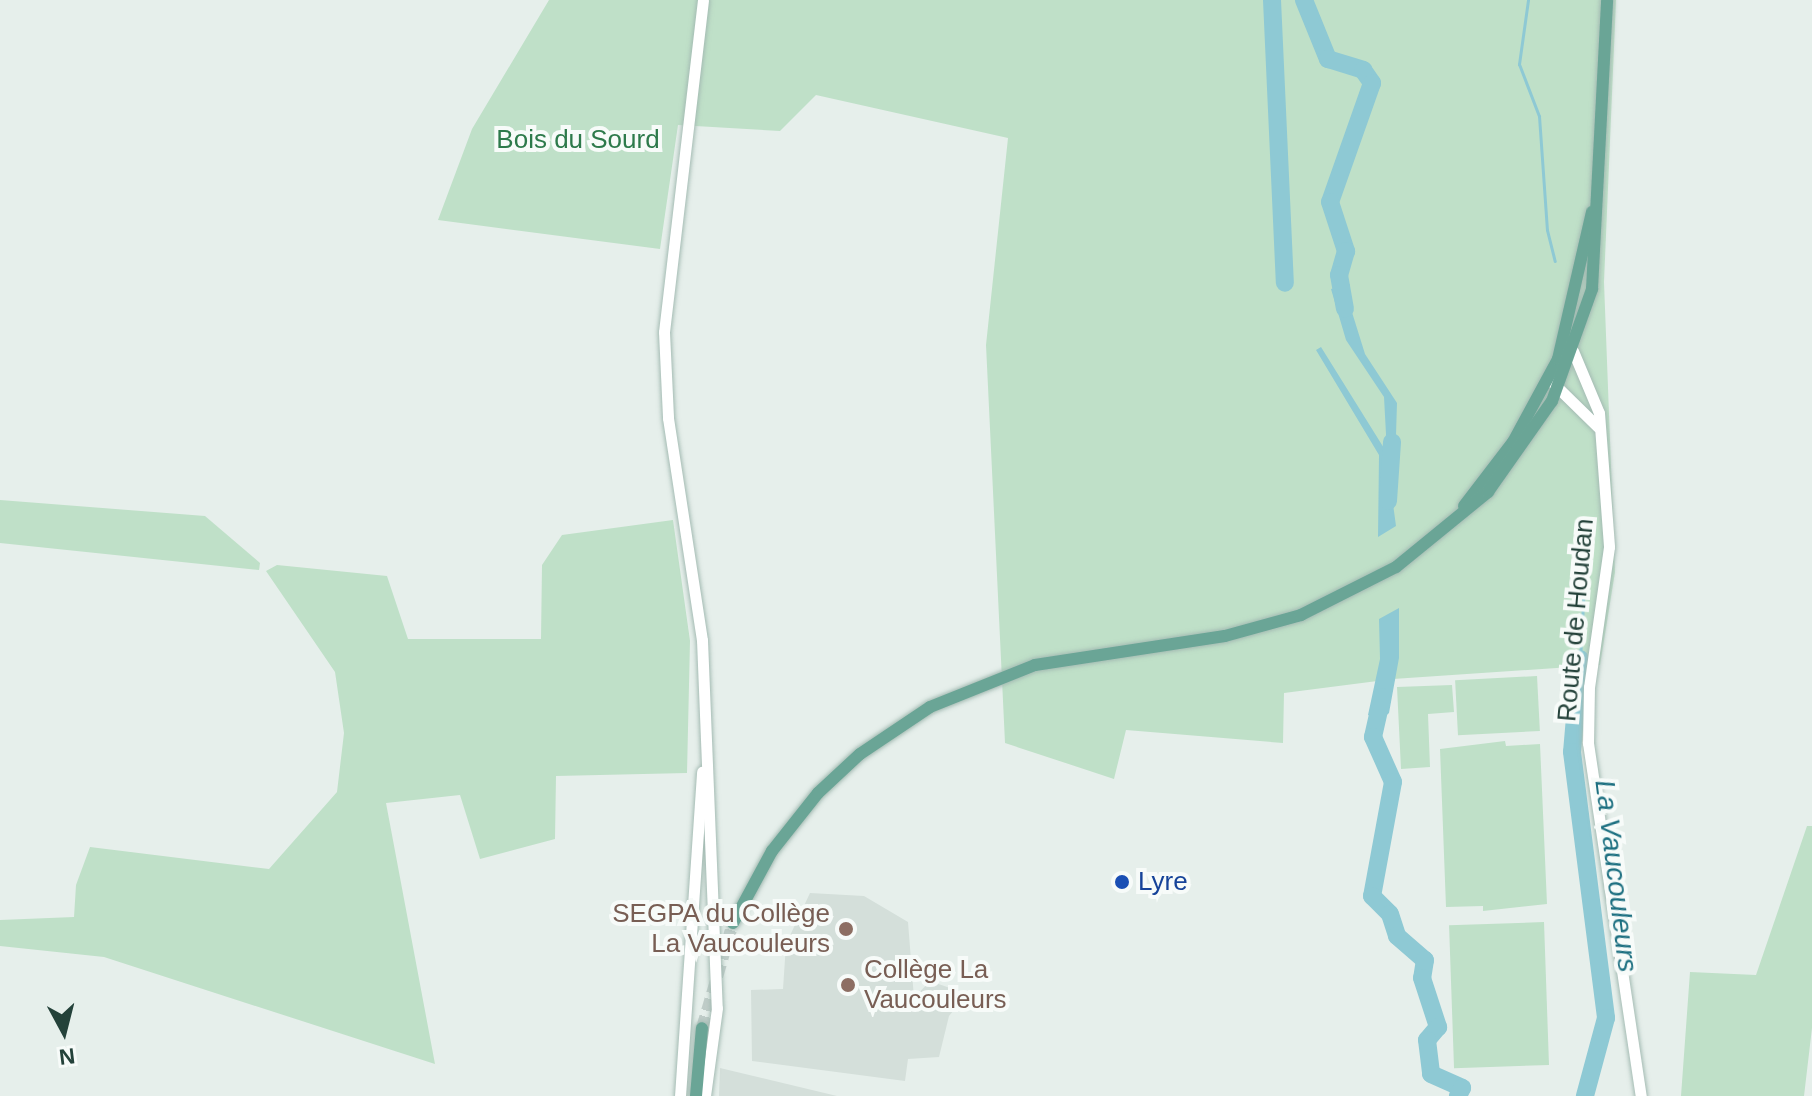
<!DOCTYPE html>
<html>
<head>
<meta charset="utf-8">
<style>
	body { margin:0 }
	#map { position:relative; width:1812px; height:1096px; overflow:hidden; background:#e6efeb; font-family:Arial,sans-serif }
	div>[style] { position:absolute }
	.built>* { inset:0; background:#d4dfda }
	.green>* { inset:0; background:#bfe0c8; transform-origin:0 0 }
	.water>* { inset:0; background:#8ec9d4 }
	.stream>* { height:3px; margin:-1.5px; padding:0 1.5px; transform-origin:1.5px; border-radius:1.5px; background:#8ec9d4 }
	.river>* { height:18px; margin:-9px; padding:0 9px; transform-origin:9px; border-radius:9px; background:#8ec9d4 }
	.primary-tunnel>* { height:12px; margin-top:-6px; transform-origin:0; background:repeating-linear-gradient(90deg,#bfccc8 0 12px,transparent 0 18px) }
	.roads { filter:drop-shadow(0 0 2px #a4bbb3) drop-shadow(0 0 2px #a4bbb3) }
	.secondary>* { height:11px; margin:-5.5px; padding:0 5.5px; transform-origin:5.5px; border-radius:5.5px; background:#fff }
	.primary>* { height:12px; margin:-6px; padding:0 6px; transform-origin:6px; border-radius:6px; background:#6aa596 }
	.dots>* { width:22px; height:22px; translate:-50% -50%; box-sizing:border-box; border:4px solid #f7fbf9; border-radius:50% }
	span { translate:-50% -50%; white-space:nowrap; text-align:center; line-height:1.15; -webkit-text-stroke:8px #f7fbf9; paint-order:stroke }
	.park-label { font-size:26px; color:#2d7a4b }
	.street-label { font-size:26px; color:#24423a }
	.transit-label { font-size:26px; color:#164399 }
	.left { translate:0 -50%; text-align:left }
	.education-label { font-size:26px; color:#785e54 }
	.right { translate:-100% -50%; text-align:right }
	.water-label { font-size:28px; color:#1c6f80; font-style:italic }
	.north { position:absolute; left:24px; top:992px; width:80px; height:80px; -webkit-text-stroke:6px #f7fbf9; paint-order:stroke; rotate:173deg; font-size:22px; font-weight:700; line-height:32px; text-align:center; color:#24423a }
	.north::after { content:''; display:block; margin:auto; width:28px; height:36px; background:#24423a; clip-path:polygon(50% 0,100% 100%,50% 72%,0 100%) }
</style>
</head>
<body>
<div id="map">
	<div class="built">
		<div style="clip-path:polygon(810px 893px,864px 896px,908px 922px,914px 998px,930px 981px,967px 994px,949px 1016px,939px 1057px,908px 1059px,905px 1081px,752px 1061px,751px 990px,783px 989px,786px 944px)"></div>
		<div style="clip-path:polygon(720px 1068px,837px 1096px,719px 1096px)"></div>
	</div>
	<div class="green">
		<div style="clip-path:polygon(549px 0,1616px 0,1604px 282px,1615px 572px,1600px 665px,1393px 679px,1284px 693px,1283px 743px,1126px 730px,1114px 779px,1005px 743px,986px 345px,1008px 138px,816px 95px,780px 131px,678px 125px,660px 249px,438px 220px,472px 129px)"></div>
		<div style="clip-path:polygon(0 500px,205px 516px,260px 563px,259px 570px,0 543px)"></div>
		<div style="clip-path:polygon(673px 520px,690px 641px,687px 773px,556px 776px,555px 839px,480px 859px,460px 795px,386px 803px,435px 1064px,104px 957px,0 946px,0 920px,74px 917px,76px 885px,90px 847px,269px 869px,337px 792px,344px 733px,335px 672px,266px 571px,277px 565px,387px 576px,408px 639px,541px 639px,542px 565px,562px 535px)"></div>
		<div style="left:1537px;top:676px;width:55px;height:82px;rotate:87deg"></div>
		<div style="clip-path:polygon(1452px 685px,1454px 712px,1428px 714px,1430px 767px,1401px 769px,1397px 687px)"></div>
		<div style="clip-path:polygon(1505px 741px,1506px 746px,1540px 744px,1547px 904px,1483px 911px,1483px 906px,1446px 907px,1440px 749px)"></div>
		<div style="clip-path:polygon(1807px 826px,1812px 826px,1812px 1028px,1804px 1096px,1681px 1096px,1690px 972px,1756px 975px)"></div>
		<div style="left:1544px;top:922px;width:143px;height:95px;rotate:88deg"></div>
	</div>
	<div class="water">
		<div style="clip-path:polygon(1350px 284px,1346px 293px,1365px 354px,1397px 403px,1395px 467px,1388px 467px,1396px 526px,1378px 537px,1379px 455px,1316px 350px,1321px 347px,1387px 453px,1384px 397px,1346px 340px,1331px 289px)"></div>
		<div style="clip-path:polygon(1399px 608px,1399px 658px,1389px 713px,1381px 720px,1368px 715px,1380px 659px,1379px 619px)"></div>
	</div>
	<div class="stream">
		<div style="left:1528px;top:0;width:65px;rotate:98deg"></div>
		<div style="left:1519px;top:64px;width:56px;rotate:69deg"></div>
		<div style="left:1539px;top:116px;width:114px;rotate:86deg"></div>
		<div style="left:1547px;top:230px;width:32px;rotate:76deg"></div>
		<div style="left:1580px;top:659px;width:130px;rotate:-86.9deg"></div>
	</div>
	<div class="river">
		<div style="left:1272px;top:0;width:283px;rotate:87.4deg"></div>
		<div style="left:1304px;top:0;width:64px;rotate:67.9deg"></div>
		<div style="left:1328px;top:59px;width:37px;rotate:17deg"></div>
		<div style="left:1363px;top:70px;width:16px;rotate:55deg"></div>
		<div style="left:1372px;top:83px;width:126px;rotate:109.4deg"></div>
		<div style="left:1330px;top:202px;width:52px;rotate:71.9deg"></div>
		<div style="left:1346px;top:251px;width:25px;rotate:106deg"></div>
		<div style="left:1339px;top:275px;width:34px;rotate:80deg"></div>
		<div style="left:1388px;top:501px;width:59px;rotate:-86.1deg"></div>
		<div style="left:1580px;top:659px;width:93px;rotate:94.9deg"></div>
		<div style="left:1572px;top:752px;width:268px;rotate:82.7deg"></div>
		<div style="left:1606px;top:1018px;width:81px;rotate:105.1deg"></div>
		<div style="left:1382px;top:697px;width:41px;rotate:102.7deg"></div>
		<div style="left:1373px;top:737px;width:49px;rotate:66deg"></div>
		<div style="left:1393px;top:782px;width:116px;rotate:100.4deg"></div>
		<div style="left:1372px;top:896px;width:25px;rotate:45deg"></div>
		<div style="left:1390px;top:914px;width:23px;rotate:72deg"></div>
		<div style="left:1397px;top:936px;width:37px;rotate:41deg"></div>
		<div style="left:1425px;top:960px;width:18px;rotate:99deg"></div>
		<div style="left:1422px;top:978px;width:52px;rotate:71.9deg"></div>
		<div style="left:1438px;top:1027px;width:17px;rotate:130deg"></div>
		<div style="left:1427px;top:1040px;width:34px;rotate:83deg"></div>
		<div style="left:1431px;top:1074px;width:34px;rotate:24deg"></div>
		<div style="left:1462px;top:1088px;width:9px;rotate:117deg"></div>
	</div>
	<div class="primary-tunnel">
		<div style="left:702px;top:1028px;width:109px;rotate:-73.6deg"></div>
	</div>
	<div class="roads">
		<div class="secondary">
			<div style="left:703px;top:0;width:334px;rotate:96.7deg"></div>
			<div style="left:664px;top:332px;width:86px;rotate:87.3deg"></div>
			<div style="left:668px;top:418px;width:225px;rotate:81.3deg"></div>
			<div style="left:702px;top:640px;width:368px;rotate:87.7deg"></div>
			<div style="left:717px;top:1008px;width:89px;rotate:97.8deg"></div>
			<div style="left:1573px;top:351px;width:67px;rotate:67.2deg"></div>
			<div style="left:1599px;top:413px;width:134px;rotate:85.7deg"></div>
			<div style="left:1609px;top:547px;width:141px;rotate:98.1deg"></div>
			<div style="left:1589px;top:687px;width:56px;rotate:91deg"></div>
			<div style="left:1588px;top:743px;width:357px;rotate:81.5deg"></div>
			<div style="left:1552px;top:382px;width:64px;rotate:44.4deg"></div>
			<div style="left:680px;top:1096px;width:325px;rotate:-86.1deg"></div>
		</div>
		<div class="primary">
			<div style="left:1464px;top:506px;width:81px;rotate:-52.6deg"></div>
			<div style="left:1513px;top:442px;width:94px;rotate:-61.5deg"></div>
			<div style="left:1558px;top:359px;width:151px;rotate:-77deg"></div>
			<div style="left:733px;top:923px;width:82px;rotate:-61.6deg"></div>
			<div style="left:772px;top:851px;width:74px;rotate:-51.6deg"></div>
			<div style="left:818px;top:793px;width:57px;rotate:-42.9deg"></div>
			<div style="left:860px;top:754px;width:84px;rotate:-33.9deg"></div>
			<div style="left:930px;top:707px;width:113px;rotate:-21.8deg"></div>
			<div style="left:1035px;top:665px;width:192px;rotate:-8.7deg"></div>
			<div style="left:1225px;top:636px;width:79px;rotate:-15.4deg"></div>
			<div style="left:1301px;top:615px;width:106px;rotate:-26.8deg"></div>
			<div style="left:1396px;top:567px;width:119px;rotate:-39.2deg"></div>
			<div style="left:1488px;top:492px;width:111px;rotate:-54.9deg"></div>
			<div style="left:1552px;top:401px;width:119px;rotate:-70.3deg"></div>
			<div style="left:1592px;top:289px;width:289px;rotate:-87deg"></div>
			<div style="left:696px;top:1096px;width:68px;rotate:-85deg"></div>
		</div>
	</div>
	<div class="dots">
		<div style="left:1122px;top:882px;background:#1a4fb4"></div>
		<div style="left:846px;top:929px;background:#8d6e63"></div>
		<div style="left:848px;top:985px;background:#8d6e63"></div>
	</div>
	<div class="park-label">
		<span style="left:578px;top:140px">Bois du Sourd</span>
	</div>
	<div class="street-label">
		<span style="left:1576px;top:620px;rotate:-85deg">Route de Houdan</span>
	</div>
	<div class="transit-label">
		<span class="left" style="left:1138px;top:882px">Lyre</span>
	</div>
	<div class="education-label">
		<span class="right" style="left:830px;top:929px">SEGPA du Collège<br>La Vaucouleurs</span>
		<span class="left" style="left:864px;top:985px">Collège La<br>Vaucouleurs</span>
	</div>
	<div class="water-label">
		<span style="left:1616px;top:876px;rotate:83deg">La Vaucouleurs</span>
	</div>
	<div class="north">N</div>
</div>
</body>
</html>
